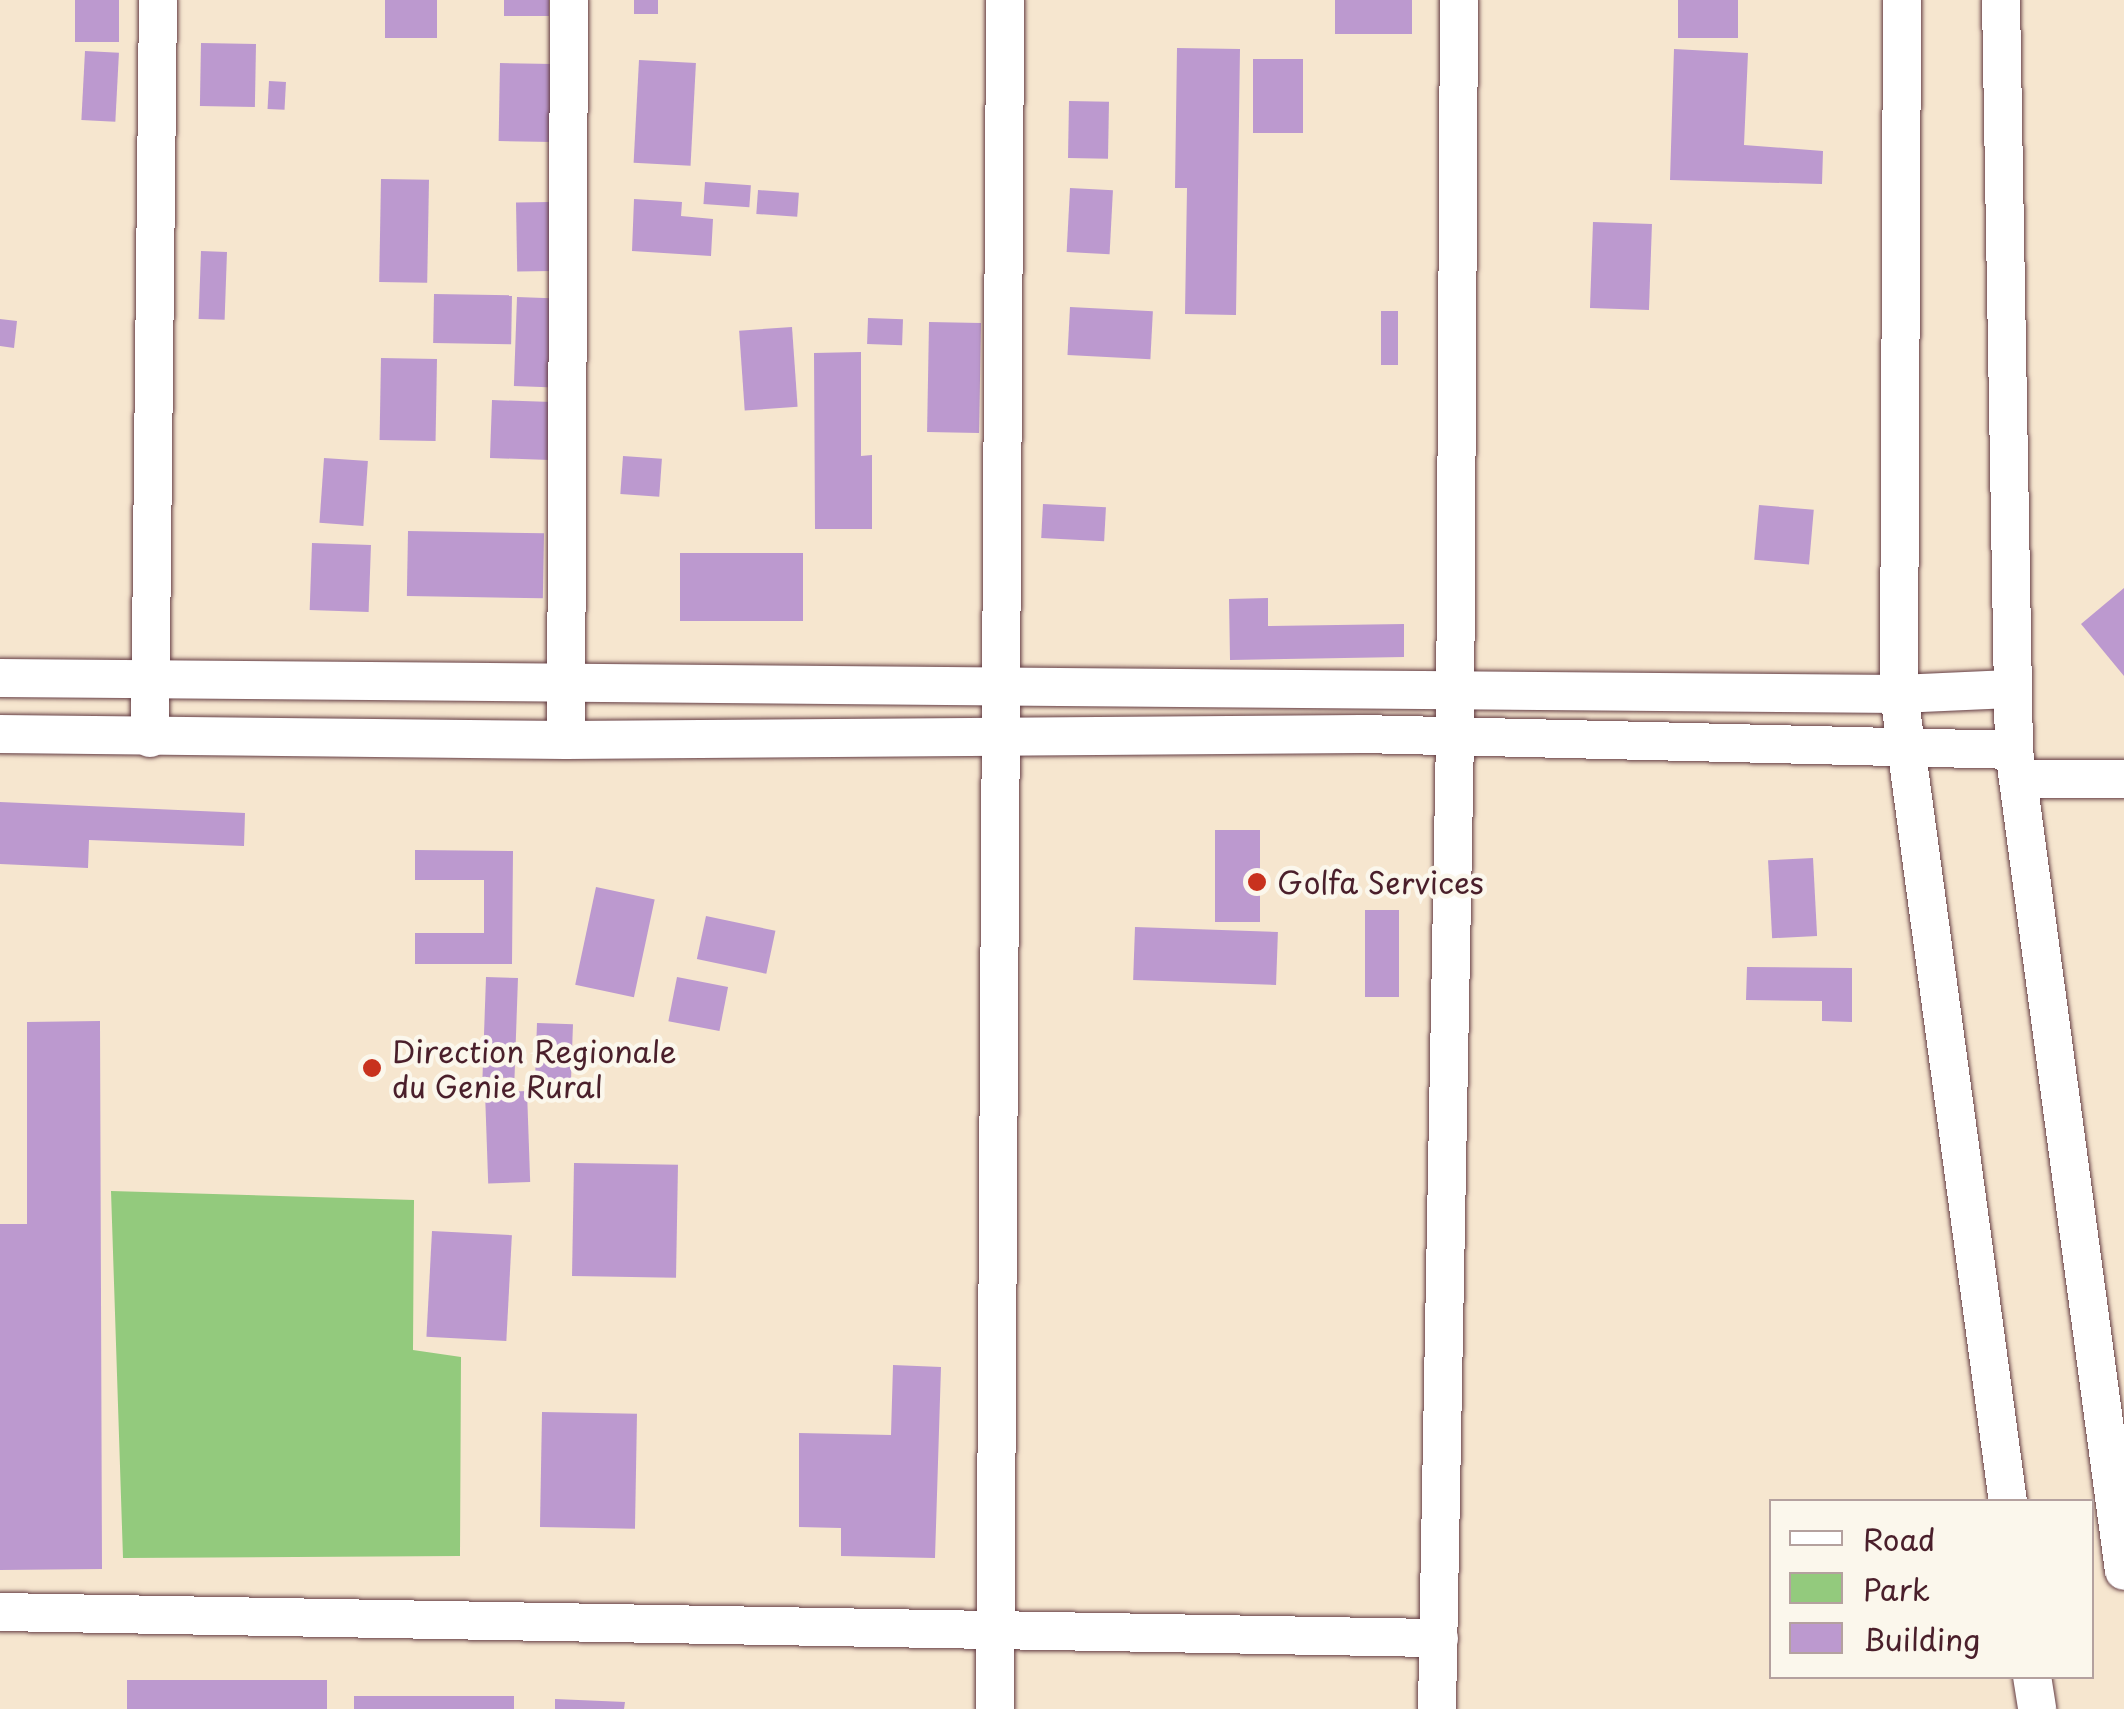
<!DOCTYPE html>
<html>
<head>
<meta charset="utf-8">
<style>
	body { margin:0 }
	#map { position:relative; width:2124px; height:1709px; overflow:hidden; background:#f6e6cf; font-family:"Playpen Sans",sans-serif }
	div>[style] { position:absolute }
	.green>* { inset:0; background:#93ca7d }
	.building>* { inset:0; background:#bc99cf; transform-origin:0 0 }
	.roads { filter:drop-shadow(0 0 2px #643d44) drop-shadow(0 0 2px #643d44) }
	.minor>* { height:38px; margin:-19px; padding:0 19px; transform-origin:19px; border-radius:19px; background:#fff }
	.dots>* { width:28px; height:28px; translate:-50% -50%; box-sizing:border-box; border:5px solid #fbf7ec; border-radius:50% }
	span { translate:-50% -50%; white-space:nowrap; text-align:center; line-height:1.15; -webkit-text-stroke:9px #fbf7ec; paint-order:stroke }
	.poi-label { font-size:30px; color:#4a1f2b }
	.left { translate:0 -50%; text-align:left }
	.legend { position:absolute; left:1769px; top:1499px; width:325px; height:180px; box-sizing:border-box; background:#fbf7ec; border:2px solid #b4a19f; margin:0; padding:12px 18px; list-style:none; font-size:30px; color:#4a1f2b }
	.legend li { display:flex; align-items:center; gap:20px; height:50px }
	.legend b { width:50px; border:2px solid #b4a19f }
</style>
</head>
<body>
<div id="map">
	<div class="green">
		<div style="clip-path:polygon(111px 1191px,414px 1200px,413px 1350px,461px 1357px,460px 1556px,123px 1558px)"></div>
	</div>
	<div class="building">
		<div style="left:75px;top:0;width:44px;height:42px"></div>
		<div style="left:385px;top:0;width:52px;height:38px"></div>
		<div style="left:504px;top:0;width:45px;height:16px"></div>
		<div style="left:634px;top:0;width:24px;height:14px"></div>
		<div style="left:1335px;top:0;width:77px;height:34px"></div>
		<div style="left:1678px;top:0;width:60px;height:38px"></div>
		<div style="left:201px;top:43px;width:55px;height:63px;rotate:1deg"></div>
		<div style="clip-path:polygon(1177px 48px,1240px 49px,1236px 315px,1185px 314px,1187px 188px,1175px 188px)"></div>
		<div style="clip-path:polygon(1674px 49px,1748px 53px,1744px 145px,1823px 151px,1822px 184px,1670px 180px)"></div>
		<div style="left:85px;top:51px;width:34px;height:69px;rotate:3deg"></div>
		<div style="left:1253px;top:59px;width:50px;height:74px"></div>
		<div style="left:639px;top:60px;width:57px;height:103px;rotate:3deg"></div>
		<div style="left:500px;top:63px;width:53px;height:78px;rotate:1deg"></div>
		<div style="left:269px;top:81px;width:17px;height:28px;rotate:3deg"></div>
		<div style="left:1069px;top:101px;width:40px;height:57px;rotate:1deg"></div>
		<div style="left:381px;top:179px;width:48px;height:103px;rotate:1deg"></div>
		<div style="left:705px;top:182px;width:46px;height:22px;rotate:4deg"></div>
		<div style="left:1070px;top:188px;width:43px;height:64px;rotate:3deg"></div>
		<div style="left:758px;top:190px;width:41px;height:24px;rotate:4deg"></div>
		<div style="clip-path:polygon(634px 199px,682px 202px,681px 216px,713px 219px,711px 256px,632px 251px)"></div>
		<div style="left:551px;top:202px;width:69px;height:35px;rotate:89deg"></div>
		<div style="left:1593px;top:222px;width:59px;height:86px;rotate:2deg"></div>
		<div style="left:201px;top:251px;width:26px;height:68px;rotate:2deg"></div>
		<div style="left:434px;top:294px;width:78px;height:49px;rotate:1deg"></div>
		<div style="left:517px;top:297px;width:34px;height:89px;rotate:2deg"></div>
		<div style="left:1070px;top:307px;width:83px;height:48px;rotate:3deg"></div>
		<div style="left:1381px;top:311px;width:17px;height:54px"></div>
		<div style="left:868px;top:318px;width:35px;height:26px;rotate:2deg"></div>
		<div style="clip-path:polygon(0 319px,17px 321px,14px 348px,0 346px)"></div>
		<div style="left:929px;top:322px;width:52px;height:110px;rotate:1deg"></div>
		<div style="left:792px;top:327px;width:80px;height:53px;rotate:86deg"></div>
		<div style="clip-path:polygon(861px 352px,861px 456px,872px 455px,872px 529px,815px 529px,814px 353px)"></div>
		<div style="left:381px;top:358px;width:56px;height:82px;rotate:1deg"></div>
		<div style="left:492px;top:400px;width:60px;height:58px;rotate:2deg"></div>
		<div style="left:623px;top:456px;width:39px;height:38px;rotate:4deg"></div>
		<div style="left:324px;top:458px;width:44px;height:65px;rotate:4deg"></div>
		<div style="left:1043px;top:504px;width:63px;height:34px;rotate:3deg"></div>
		<div style="left:1759px;top:505px;width:55px;height:55px;rotate:5deg"></div>
		<div style="left:408px;top:531px;width:136px;height:65px;rotate:1deg"></div>
		<div style="left:312px;top:543px;width:59px;height:67px;rotate:2deg"></div>
		<div style="left:680px;top:553px;width:123px;height:68px"></div>
		<div style="clip-path:polygon(2124px 588px,2124px 676px,2081px 624px)"></div>
		<div style="clip-path:polygon(1268px 598px,1268px 626px,1404px 624px,1404px 657px,1230px 660px,1229px 599px)"></div>
		<div style="clip-path:polygon(0 802px,245px 813px,244px 846px,89px 840px,88px 868px,0 864px)"></div>
		<div style="left:1215px;top:830px;width:45px;height:92px"></div>
		<div style="clip-path:polygon(415px 850px,513px 851px,512px 964px,415px 964px,415px 933px,484px 933px,484px 880px,415px 880px)"></div>
		<div style="left:1813px;top:858px;width:78px;height:45px;rotate:87deg"></div>
		<div style="left:596px;top:887px;width:60px;height:100px;rotate:12deg"></div>
		<div style="left:1365px;top:910px;width:34px;height:87px"></div>
		<div style="left:706px;top:916px;width:71px;height:44px;rotate:12deg"></div>
		<div style="left:1135px;top:927px;width:143px;height:53px;rotate:2deg"></div>
		<div style="clip-path:polygon(1747px 967px,1852px 968px,1852px 1022px,1822px 1021px,1822px 1001px,1746px 1000px)"></div>
		<div style="left:486px;top:977px;width:32px;height:100px;rotate:2deg"></div>
		<div style="left:677px;top:977px;width:52px;height:45px;rotate:11deg"></div>
		<div style="clip-path:polygon(100px 1021px,102px 1569px,0 1570px,0 1224px,27px 1224px,27px 1022px)"></div>
		<div style="left:537px;top:1023px;width:36px;height:58px;rotate:2deg"></div>
		<div style="left:527px;top:1091px;width:91px;height:42px;rotate:88deg"></div>
		<div style="left:574px;top:1163px;width:104px;height:113px;rotate:1deg"></div>
		<div style="left:432px;top:1231px;width:80px;height:106px;rotate:3deg"></div>
		<div style="clip-path:polygon(893px 1365px,941px 1367px,935px 1558px,841px 1556px,841px 1528px,799px 1527px,799px 1433px,891px 1435px)"></div>
		<div style="left:542px;top:1412px;width:95px;height:115px;rotate:1deg"></div>
		<div style="left:127px;top:1680px;width:200px;height:29px"></div>
		<div style="left:514px;top:1696px;width:13px;height:160px;rotate:90deg"></div>
		<div style="clip-path:polygon(555px 1699px,625px 1702px,624px 1709px,555px 1709px)"></div>
	</div>
	<div class="roads">
		<div class="minor">
			<div style="left:1902px;top:0;width:694px;rotate:90.25deg"></div>
			<div style="left:1899px;top:694px;width:815px;rotate:82.32deg"></div>
			<div style="left:2001px;top:0;width:750px;rotate:89.01deg"></div>
			<div style="left:2014px;top:750px;width:828px;rotate:82.37deg"></div>
			<div style="left:0;top:678px;width:1899px;rotate:0.48deg"></div>
			<div style="left:1899px;top:694px;width:111px;rotate:-2.6deg"></div>
			<div style="left:0;top:734px;width:566px;rotate:0.61deg"></div>
			<div style="left:566px;top:740px;width:795px;rotate:-0.43deg"></div>
			<div style="left:1361px;top:734px;width:653px;rotate:1.4deg"></div>
			<div style="left:150px;top:738px;width:738px;rotate:-89.38deg"></div>
			<div style="left:566px;top:740px;width:740px;rotate:-89.77deg"></div>
			<div style="left:2019px;top:779px;width:105px"></div>
			<div style="left:0;top:1612px;width:1439px;rotate:1.04deg"></div>
			<div style="left:2032px;top:1676px;width:33px;rotate:81deg"></div>
			<div style="left:995px;top:1709px;width:1709px;rotate:-89.66deg"></div>
			<div style="left:1437px;top:1709px;width:973px;rotate:-88.94deg"></div>
			<div style="left:1455px;top:736px;width:736px;rotate:-89.69deg"></div>
		</div>
	</div>
	<div class="dots">
		<div style="left:1257px;top:882px;background:#c8321e"></div>
		<div style="left:372px;top:1068px;background:#c8321e"></div>
	</div>
	<div class="poi-label">
		<span class="left" style="left:1277px;top:882px">Golfa Services</span>
		<span class="left" style="left:392px;top:1068px">Direction Regionale<br>du Genie Rural</span>
	</div>
	<ul class="legend">
	<li><b style="height:12px;background:#fff"></b>Road</li>
	<li><b style="height:28px;background:#93ca7d"></b>Park</li>
	<li><b style="height:28px;background:#bc99cf"></b>Building</li>
	</ul>
</div>
</body>
</html>
